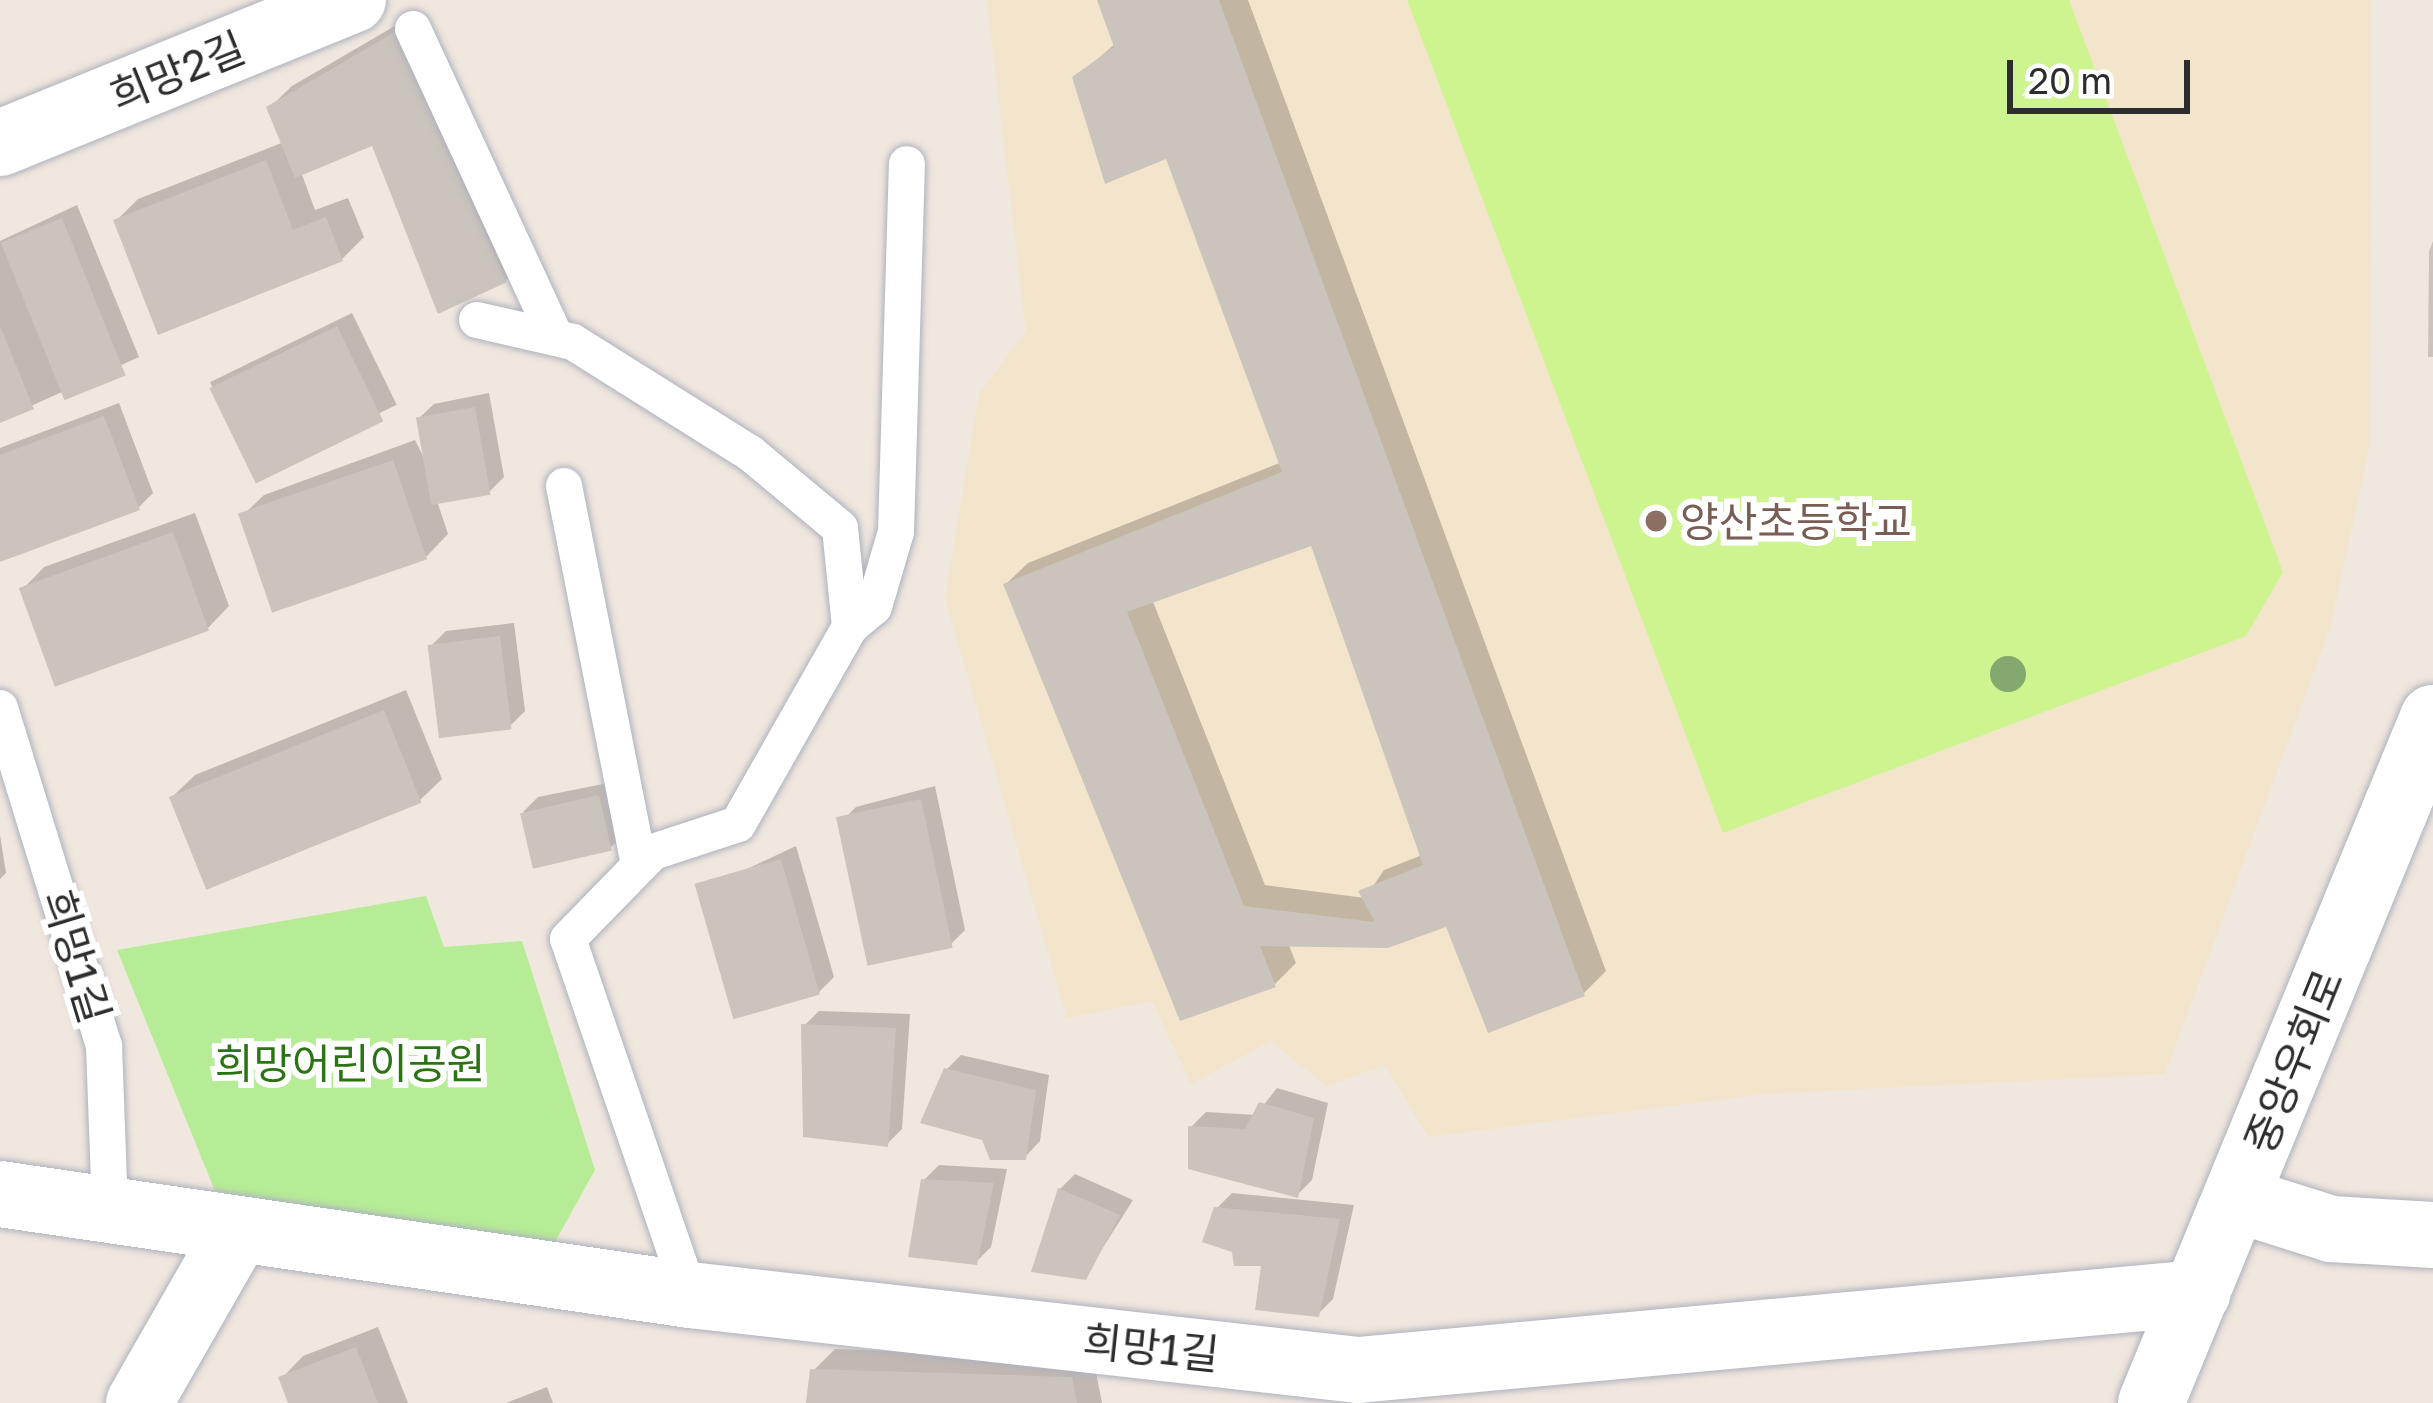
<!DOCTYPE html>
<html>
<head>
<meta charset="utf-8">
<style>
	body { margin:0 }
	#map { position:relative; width:2433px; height:1403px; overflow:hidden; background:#f0e7de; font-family:"Golos Text","Noto Sans KR",sans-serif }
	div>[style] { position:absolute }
	.education>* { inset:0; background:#f3e4cc }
	.green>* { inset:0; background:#b6ec95 }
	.pitch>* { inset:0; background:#cef490 }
	.shadow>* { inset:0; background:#0003; transform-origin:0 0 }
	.building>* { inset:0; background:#cbc4bd; transform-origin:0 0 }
	.roads { filter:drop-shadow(0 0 3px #aeb2be) drop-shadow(0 0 3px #aeb2be) }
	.service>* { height:36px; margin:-18px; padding:0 18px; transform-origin:18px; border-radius:18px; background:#fff }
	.minor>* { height:66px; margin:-33px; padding:0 33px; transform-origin:33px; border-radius:33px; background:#fff }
	.secondary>* { height:66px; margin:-33px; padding:0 33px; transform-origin:33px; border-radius:33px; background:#fff }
	.trees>* { width:36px; height:36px; margin:-18px; border-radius:50%; background:#84a86e }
	.dots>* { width:33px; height:33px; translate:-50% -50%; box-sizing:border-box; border:6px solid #fff; border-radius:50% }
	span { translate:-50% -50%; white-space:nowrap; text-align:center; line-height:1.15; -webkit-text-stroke:12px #fff; paint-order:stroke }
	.street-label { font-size:42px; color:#2d2d2d }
	.education-label { font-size:42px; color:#785e54 }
	.left { translate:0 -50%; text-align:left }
	.park-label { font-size:42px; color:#2b7413 }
	.scale { position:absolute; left:2007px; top:60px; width:183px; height:54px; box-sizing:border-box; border:6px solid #2d2d2d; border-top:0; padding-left:15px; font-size:36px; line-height:42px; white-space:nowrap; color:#2d2d2d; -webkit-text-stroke:9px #fff; paint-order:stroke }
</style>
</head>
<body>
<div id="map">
	<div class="education">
		<div style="clip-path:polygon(987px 0,2371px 0,2370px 444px,2330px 628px,2165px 1074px,1764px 1094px,1428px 1137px,1385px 1065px,1326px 1086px,1271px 1041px,1191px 1084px,1152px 1001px,1067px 1018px,945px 598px,979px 394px,1026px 331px)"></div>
	</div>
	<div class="green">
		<div style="clip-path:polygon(426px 896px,444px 947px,522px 941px,595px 1170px,551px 1249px,215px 1191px,117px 950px)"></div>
	</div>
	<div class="pitch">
		<div style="clip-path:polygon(1407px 0,2069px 0,2283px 572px,2246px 636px,1723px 833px)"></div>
	</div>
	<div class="shadow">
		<div style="clip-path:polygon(evenodd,1100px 0,1248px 0,1606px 971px,1584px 993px,1448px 923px,1288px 943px,1296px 963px,1275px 984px,1006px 584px,1028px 563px,1282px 462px,1167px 155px,1076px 78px,1116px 43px,1100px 0,1313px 542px,1422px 855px,1384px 870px,1365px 898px,1265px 885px,1152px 599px,1313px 542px)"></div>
		<div style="clip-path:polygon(417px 13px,527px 258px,506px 280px,373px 142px,301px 172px,315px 210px,348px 198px,364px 237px,342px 259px,116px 221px,138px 199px,284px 142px,270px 107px,292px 86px)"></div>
		<div style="clip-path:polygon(77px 205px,139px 357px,0 420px,0 241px)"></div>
		<div style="left:352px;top:313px;width:102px;height:158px;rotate:64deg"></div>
		<div style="clip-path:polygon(489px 393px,504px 477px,489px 492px,437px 501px,448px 534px,427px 556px,242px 516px,264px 495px,415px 440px,427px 464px,419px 418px,434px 404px)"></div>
		<div style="clip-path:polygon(119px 403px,153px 493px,138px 508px,0 552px,0 448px)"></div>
		<div style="clip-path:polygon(195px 513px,229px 606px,208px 628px,23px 589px,44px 567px)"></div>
		<div style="clip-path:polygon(514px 623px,525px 711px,510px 726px,431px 646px,446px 631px)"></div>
		<div style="clip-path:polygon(406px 690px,442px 779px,420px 800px,173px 796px,195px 775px)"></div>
		<div style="clip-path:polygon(613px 782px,625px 834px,610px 848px,523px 812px,538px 797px)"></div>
		<div style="clip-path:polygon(935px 786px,965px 930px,950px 945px,841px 822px,856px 807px)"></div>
		<div style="clip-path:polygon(0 835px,6px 873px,0 879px)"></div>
		<div style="clip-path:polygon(796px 846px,834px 977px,819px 992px,700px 891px)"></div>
		<div style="clip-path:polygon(819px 1011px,910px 1014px,902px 1129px,887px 1144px,804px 1026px)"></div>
		<div style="clip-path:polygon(961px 1055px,1049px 1075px,1040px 1141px,1025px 1157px,946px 1070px)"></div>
		<div style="clip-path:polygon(1277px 1088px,1328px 1103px,1312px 1180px,1297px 1195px,1191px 1127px,1206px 1112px,1256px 1115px)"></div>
		<div style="clip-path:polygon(939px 1165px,1007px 1169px,991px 1247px,976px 1262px,924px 1180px)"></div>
		<div style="clip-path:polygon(1075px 1174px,1133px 1200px,1085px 1276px,1060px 1189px)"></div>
		<div style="clip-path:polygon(1232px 1193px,1354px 1205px,1333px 1299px,1318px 1314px,1217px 1208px)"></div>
		<div style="clip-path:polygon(378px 1327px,408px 1403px,292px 1403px,282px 1378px,303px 1356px)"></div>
		<div style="clip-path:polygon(835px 1349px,1093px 1357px,1102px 1403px,809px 1403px,813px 1371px)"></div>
		<div style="clip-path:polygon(547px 1387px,553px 1403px,506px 1403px)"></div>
	</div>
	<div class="building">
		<div style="clip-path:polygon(evenodd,1097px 0,1219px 0,1585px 996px,1488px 1033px,1446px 927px,1388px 948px,1260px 946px,1276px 987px,1180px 1021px,1003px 584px,1282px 472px,1166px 159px,1105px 184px,1072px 77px,1114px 47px,1097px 0,1311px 546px,1423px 865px,1358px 891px,1375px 922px,1244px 906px,1127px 612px,1311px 546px)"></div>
		<div style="clip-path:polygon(395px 32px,507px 282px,438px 314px,372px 146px,295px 178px,266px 107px)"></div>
		<div style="clip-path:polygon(266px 160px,293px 230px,326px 217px,343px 261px,158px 335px,113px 220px)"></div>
		<div style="left:62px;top:218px;width:170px;height:66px;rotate:68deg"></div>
		<div style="clip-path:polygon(2433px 241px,2433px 357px,2428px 357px,2429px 251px)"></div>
		<div style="clip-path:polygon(0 326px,34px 409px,0 423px)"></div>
		<div style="left:337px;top:326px;width:106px;height:142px;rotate:64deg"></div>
		<div style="left:475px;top:407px;width:89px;height:60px;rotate:80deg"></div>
		<div style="clip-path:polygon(104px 416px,140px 510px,0 562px,0 455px)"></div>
		<div style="left:393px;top:460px;width:105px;height:164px;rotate:71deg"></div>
		<div style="left:173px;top:532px;width:105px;height:164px;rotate:70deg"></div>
		<div style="left:500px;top:636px;width:94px;height:73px;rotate:83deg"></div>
		<div style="left:384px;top:710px;width:100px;height:232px;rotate:68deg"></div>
		<div style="left:599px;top:795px;width:57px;height:81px;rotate:77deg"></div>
		<div style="left:921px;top:799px;width:152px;height:87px;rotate:78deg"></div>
		<div style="left:781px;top:859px;width:141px;height:90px;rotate:74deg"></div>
		<div style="clip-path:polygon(801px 1024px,896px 1028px,888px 1147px,803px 1137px)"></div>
		<div style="clip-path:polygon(944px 1068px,1036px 1090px,1026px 1160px,990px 1160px,982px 1140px,920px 1123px)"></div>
		<div style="clip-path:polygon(1259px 1102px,1314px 1118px,1298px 1198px,1188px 1169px,1188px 1126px,1245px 1129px)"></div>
		<div style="clip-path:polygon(921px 1179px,994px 1183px,977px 1265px,908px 1257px)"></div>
		<div style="clip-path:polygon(1058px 1188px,1120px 1215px,1086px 1280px,1031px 1272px)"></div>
		<div style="clip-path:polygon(1214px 1207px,1340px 1219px,1319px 1317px,1255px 1310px,1261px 1266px,1234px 1266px,1232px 1252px,1202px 1242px)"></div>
		<div style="clip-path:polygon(356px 1347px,378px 1403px,288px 1403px,278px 1377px)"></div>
		<div style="clip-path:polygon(810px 1369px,1072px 1377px,1077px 1403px,806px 1403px)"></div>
	</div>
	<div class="roads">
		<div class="service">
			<div style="left:413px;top:29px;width:340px;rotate:65.2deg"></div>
			<div style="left:477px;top:320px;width:98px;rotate:12.9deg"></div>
			<div style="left:573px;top:342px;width:209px;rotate:32.1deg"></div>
			<div style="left:750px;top:453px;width:117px;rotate:39.8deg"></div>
			<div style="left:840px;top:528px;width:100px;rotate:84.2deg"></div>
			<div style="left:564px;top:486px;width:385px;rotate:78.8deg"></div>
			<div style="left:0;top:708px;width:354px;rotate:72.9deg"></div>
			<div style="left:104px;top:1046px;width:165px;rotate:87.9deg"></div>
			<div style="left:690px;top:1295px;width:376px;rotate:-108.9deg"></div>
			<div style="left:568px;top:939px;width:122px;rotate:-45.7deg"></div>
			<div style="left:653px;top:852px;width:89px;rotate:-18.2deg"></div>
			<div style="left:738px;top:824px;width:227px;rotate:-60.4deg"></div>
			<div style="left:850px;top:627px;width:31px;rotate:-40deg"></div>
			<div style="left:874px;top:607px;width:78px;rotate:-73.7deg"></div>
			<div style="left:896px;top:532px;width:368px;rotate:-88.3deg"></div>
		</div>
		<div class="minor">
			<div style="left:0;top:143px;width:381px;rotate:-22.1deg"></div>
			<div style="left:0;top:1194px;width:697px;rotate:8.33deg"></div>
			<div style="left:690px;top:1295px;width:672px;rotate:6.41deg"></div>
			<div style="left:1358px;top:1370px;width:843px;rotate:-5.24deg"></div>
			<div style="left:2236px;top:1199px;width:100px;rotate:17.5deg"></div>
			<div style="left:2331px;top:1229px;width:102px;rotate:3.4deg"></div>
			<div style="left:139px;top:1403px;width:199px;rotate:-60.2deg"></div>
		</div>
		<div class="secondary">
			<div style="left:2151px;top:1403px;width:741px;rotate:-67.62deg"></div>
		</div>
	</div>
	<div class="trees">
		<div style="left:2008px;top:674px"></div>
	</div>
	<div class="dots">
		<div style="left:1656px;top:521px;background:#8d6e63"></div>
	</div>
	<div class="street-label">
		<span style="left:177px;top:71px;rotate:-22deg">희망2길</span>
		<span style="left:77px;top:956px;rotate:73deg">희망1길</span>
		<span style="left:2293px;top:1061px;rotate:-68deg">중앙우회로</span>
		<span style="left:1151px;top:1347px;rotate:6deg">희망1길</span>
	</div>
	<div class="education-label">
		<span class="left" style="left:1680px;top:521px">양산초등학교</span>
	</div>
	<div class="park-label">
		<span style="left:350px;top:1063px">희망어린이공원</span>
	</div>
	<div class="scale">20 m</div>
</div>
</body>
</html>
